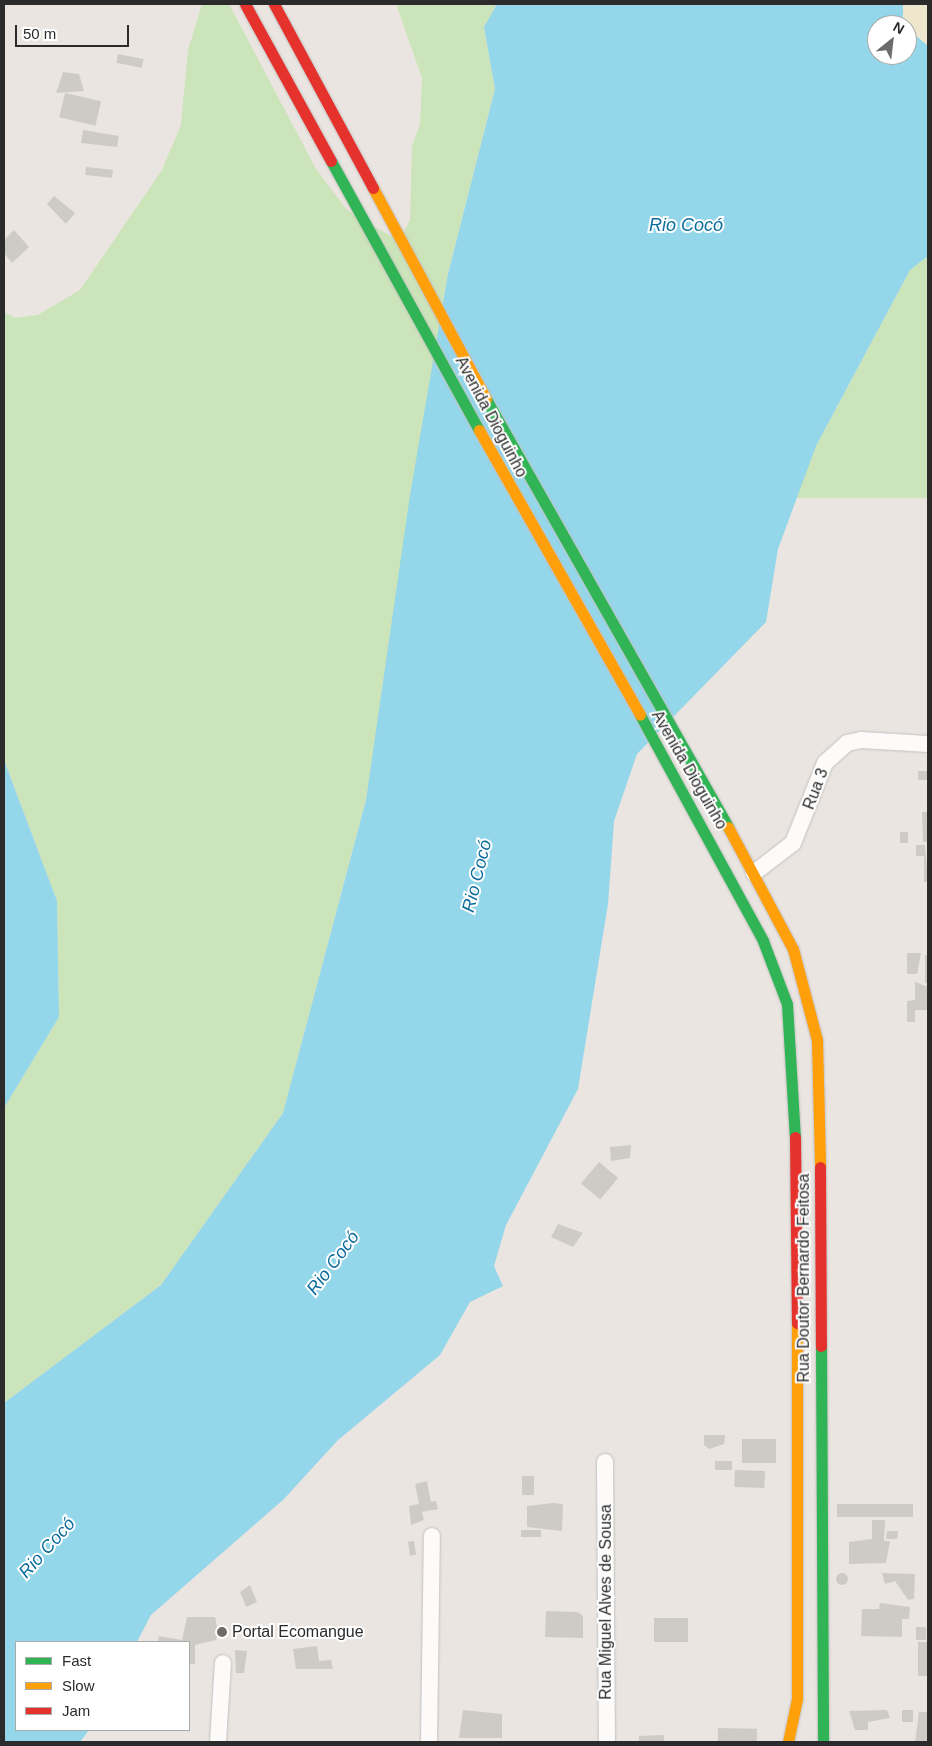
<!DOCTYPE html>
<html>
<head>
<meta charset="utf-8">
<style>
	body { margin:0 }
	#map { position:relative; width:932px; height:1746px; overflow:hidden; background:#eae5e0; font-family:Arial,sans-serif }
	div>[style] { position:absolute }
	.green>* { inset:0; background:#cce4b9 }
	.sand>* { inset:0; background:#eee7ce }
	.water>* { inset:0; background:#94d6ea }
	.building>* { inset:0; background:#cecbc7; transform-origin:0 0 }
	.round { border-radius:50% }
	.roads { filter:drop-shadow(0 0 1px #c3c1c1) drop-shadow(0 0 1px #c3c1c1) }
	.street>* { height:16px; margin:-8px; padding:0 8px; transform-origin:8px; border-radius:8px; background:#fcfbfa }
	.fast>* { height:11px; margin:-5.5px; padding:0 5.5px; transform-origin:5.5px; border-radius:5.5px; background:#30b455 }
	.slow>* { height:11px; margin:-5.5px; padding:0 5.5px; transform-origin:5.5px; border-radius:5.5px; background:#ff9f0a }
	.jam>* { height:11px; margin:-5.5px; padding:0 5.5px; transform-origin:5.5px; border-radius:5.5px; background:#e5322d }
	.dots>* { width:14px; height:14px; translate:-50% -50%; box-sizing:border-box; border:2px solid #fff; border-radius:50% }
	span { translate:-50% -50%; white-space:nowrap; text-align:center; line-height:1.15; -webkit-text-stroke:4px #fff; paint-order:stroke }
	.street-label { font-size:16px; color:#2b2b2b }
	.poi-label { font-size:16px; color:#2b2b2b }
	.left { translate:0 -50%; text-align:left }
	.water-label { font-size:18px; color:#0c6d9d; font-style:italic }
	.frame { position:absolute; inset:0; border:5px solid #2b2b2b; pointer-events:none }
	.legend { position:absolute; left:15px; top:1641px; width:175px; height:90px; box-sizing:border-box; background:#fff; border:1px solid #aaa; margin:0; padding:6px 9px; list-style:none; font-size:15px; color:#2b2b2b }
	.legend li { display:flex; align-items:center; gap:10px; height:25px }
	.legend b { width:25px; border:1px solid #aaa }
	.north { position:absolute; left:867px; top:15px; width:50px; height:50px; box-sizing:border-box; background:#fff; border:1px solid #aaa; border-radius:50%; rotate:29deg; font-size:14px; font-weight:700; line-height:20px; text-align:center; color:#2b2b2b }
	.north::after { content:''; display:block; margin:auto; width:18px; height:22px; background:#6e6c6a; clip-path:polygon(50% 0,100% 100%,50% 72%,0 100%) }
	.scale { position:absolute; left:15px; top:25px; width:114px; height:22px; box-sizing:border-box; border:2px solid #2b2b2b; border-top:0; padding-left:6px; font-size:15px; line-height:18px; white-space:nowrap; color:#2b2b2b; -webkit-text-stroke:4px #fff; paint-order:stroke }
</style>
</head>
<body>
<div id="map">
	<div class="green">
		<div style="clip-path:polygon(202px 4px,229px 4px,316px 169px,347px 210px,399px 241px,410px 220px,412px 146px,420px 124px,422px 78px,396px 4px,497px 4px,484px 27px,495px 89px,448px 274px,366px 800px,283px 1113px,161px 1285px,4px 1403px,4px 1108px,59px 1017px,57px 901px,4px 760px,4px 312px,15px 318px,38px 315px,80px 290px,162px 170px,181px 125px,188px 50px)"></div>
		<div style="clip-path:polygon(928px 256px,928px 498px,795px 498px,816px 446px,910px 270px)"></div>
	</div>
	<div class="sand">
		<div style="clip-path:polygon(903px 4px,928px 4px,928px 46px,900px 23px)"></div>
	</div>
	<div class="water">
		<div style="clip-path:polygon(497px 4px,903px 4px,903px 25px,877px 25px,877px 55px,907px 55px,907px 28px,928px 46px,928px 256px,910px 270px,816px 446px,778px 549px,766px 622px,637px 754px,614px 821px,608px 904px,578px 1089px,506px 1225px,494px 1266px,503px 1286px,470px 1302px,440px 1355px,337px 1441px,284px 1499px,151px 1615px,137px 1642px,16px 1642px,16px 1730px,89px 1730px,80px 1742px,4px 1742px,4px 1403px,161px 1285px,283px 1113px,366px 800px,410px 495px,448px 274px,495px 89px,484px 27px)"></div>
		<div style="clip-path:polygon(4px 760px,57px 901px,59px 1017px,4px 1108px)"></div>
	</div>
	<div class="building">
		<div style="left:118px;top:54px;width:26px;height:9px;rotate:11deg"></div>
		<div style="clip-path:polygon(63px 72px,79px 74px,84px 91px,56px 93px)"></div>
		<div style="left:65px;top:93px;width:37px;height:25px;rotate:13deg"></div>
		<div style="clip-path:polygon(83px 130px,119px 136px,117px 147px,81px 143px)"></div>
		<div style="left:86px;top:167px;width:27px;height:8px;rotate:6deg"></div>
		<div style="clip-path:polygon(54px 196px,75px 213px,66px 224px,47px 204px)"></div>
		<div style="clip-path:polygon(14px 230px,29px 247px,12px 263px,4px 253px,4px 240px)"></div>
		<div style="left:918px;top:771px;width:9px;height:9px"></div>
		<div style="clip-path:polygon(922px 812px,928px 812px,928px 842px,923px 842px)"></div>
		<div style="left:900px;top:832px;width:8px;height:11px"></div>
		<div style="clip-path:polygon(916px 845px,925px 845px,928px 882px,924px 882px,924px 856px,916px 856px)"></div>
		<div style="clip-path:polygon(907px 953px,921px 953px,917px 974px,907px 974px)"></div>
		<div style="left:925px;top:955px;width:3px;height:28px"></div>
		<div style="clip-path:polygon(915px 982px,928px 987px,928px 1010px,915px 1010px,915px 1022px,907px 1022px,907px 1001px,915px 1000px)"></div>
		<div style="clip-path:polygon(631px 1145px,630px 1158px,611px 1161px,610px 1147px)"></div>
		<div style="left:599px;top:1162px;width:25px;height:28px;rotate:40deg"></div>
		<div style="clip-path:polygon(558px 1224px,583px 1233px,573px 1247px,551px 1237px)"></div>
		<div style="clip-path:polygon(704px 1435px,725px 1435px,724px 1444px,709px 1449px,704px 1445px)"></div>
		<div style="left:742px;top:1439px;width:34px;height:24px"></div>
		<div style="left:715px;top:1461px;width:17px;height:9px"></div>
		<div style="left:735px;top:1470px;width:30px;height:17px;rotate:2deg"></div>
		<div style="left:522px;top:1476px;width:12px;height:19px"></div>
		<div style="clip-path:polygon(427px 1481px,431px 1502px,436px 1501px,438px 1509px,422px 1512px,424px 1520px,411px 1525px,409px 1506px,419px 1504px,415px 1484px)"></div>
		<div style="clip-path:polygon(553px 1503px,563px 1504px,562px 1531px,527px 1527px,527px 1506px)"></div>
		<div style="left:837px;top:1504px;width:76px;height:13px"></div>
		<div style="clip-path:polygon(872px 1520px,885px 1520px,884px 1541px,890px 1541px,886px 1563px,849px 1564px,849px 1542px,872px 1539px)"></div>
		<div style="left:521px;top:1530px;width:20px;height:7px"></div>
		<div style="clip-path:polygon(887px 1531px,898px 1531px,897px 1539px,886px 1539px)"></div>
		<div style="left:414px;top:1541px;width:14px;height:6px;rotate:82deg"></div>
		<div class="round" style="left:836px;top:1573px;width:12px;height:12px"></div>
		<div style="clip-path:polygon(882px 1573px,915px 1574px,914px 1599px,908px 1600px,895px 1581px,885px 1584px)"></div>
		<div style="clip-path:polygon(250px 1585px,257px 1602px,246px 1607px,240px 1592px)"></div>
		<div style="clip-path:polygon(880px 1603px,910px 1607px,909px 1619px,902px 1619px,902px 1637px,861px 1636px,862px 1609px,879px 1609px)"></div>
		<div style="clip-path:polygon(546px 1611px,578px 1612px,583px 1616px,583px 1638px,545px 1637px)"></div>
		<div style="clip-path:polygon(187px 1617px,215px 1617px,218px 1632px,216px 1640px,195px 1645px,195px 1664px,189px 1664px,189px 1642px,158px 1642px,159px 1636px,182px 1640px)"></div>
		<div style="left:654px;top:1618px;width:34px;height:24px"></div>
		<div style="left:916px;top:1627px;width:10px;height:13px"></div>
		<div style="left:918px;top:1642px;width:10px;height:34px"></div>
		<div style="clip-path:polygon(317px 1646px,319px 1661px,331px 1660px,333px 1669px,296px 1669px,293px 1649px)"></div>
		<div style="clip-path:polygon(235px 1650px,247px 1651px,244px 1673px,236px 1673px)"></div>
		<div style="clip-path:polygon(463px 1710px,502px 1714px,502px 1738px,459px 1738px)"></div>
		<div style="left:902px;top:1710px;width:11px;height:12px"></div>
		<div style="clip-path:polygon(849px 1711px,887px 1710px,890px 1718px,868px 1722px,868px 1730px,855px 1730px)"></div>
		<div style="clip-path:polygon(919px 1712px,928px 1712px,928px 1742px,915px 1742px)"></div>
		<div style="left:718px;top:1728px;width:39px;height:14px;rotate:1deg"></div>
		<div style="clip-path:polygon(664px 1735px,664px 1742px,639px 1742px,639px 1736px)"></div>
	</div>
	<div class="roads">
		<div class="street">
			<div style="left:754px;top:873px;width:49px;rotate:-37.6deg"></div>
			<div style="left:793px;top:843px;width:86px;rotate:-68.2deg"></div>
			<div style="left:825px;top:763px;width:30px;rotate:-42deg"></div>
			<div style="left:847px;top:743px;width:14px;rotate:-12deg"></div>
			<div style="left:861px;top:740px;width:67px;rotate:3.4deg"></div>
			<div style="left:605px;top:1462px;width:280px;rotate:89.6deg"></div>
			<div style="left:218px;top:1742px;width:79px;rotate:-86.4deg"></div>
			<div style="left:429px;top:1742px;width:206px;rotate:-89.2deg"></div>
		</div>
		<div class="fast">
			<div style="left:331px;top:161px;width:307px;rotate:61.2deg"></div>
			<div style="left:486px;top:399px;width:492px;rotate:60.5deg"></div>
			<div style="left:640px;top:715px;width:257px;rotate:61.4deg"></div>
			<div style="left:763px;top:941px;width:67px;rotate:69.1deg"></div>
			<div style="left:787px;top:1004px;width:133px;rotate:86.6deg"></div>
			<div style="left:821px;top:1346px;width:396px;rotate:89.7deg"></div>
		</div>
		<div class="slow">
			<div style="left:373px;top:188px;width:239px;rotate:61.8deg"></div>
			<div style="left:479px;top:430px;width:327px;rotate:60.5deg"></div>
			<div style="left:728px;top:827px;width:138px;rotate:62deg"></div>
			<div style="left:793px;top:949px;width:94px;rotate:75.2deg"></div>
			<div style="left:817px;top:1040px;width:127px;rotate:88.6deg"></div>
			<div style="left:788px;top:1742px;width:44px;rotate:-78.2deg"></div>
			<div style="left:797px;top:1699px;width:376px;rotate:-90deg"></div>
		</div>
		<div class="jam">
			<div style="left:245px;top:4px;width:179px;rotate:61.3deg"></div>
			<div style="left:274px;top:4px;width:209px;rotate:61.7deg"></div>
			<div style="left:795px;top:1137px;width:186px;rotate:89.4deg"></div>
			<div style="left:820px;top:1167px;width:179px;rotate:89.7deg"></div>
		</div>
	</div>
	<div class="dots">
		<div style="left:222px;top:1632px;background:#6e6c6a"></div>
	</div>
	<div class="street-label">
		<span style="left:491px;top:417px;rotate:62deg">Avenida Dioguinho</span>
		<span style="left:689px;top:770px;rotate:60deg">Avenida Dioguinho</span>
		<span style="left:816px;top:789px;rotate:-69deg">Rua 3</span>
		<span style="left:804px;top:1278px;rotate:-90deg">Rua Doutor Bernardo Feitosa</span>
		<span style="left:606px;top:1602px;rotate:-90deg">Rua Miguel Alves de Sousa</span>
	</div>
	<div class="poi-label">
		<span class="left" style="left:232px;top:1632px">Portal Ecomangue</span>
	</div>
	<div class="water-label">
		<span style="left:686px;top:225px">Rio Cocó</span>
		<span style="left:477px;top:876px;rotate:-76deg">Rio Cocó</span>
		<span style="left:333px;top:1263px;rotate:-53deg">Rio Cocó</span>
		<span style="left:47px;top:1548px;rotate:-48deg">Rio Cocó</span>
	</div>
	<div class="frame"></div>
	<ul class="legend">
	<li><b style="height:6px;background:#30b455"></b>Fast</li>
	<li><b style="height:6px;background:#ff9f0a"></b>Slow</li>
	<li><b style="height:6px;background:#e5322d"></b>Jam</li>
	</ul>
	<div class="north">N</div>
	<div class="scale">50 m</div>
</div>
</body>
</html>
